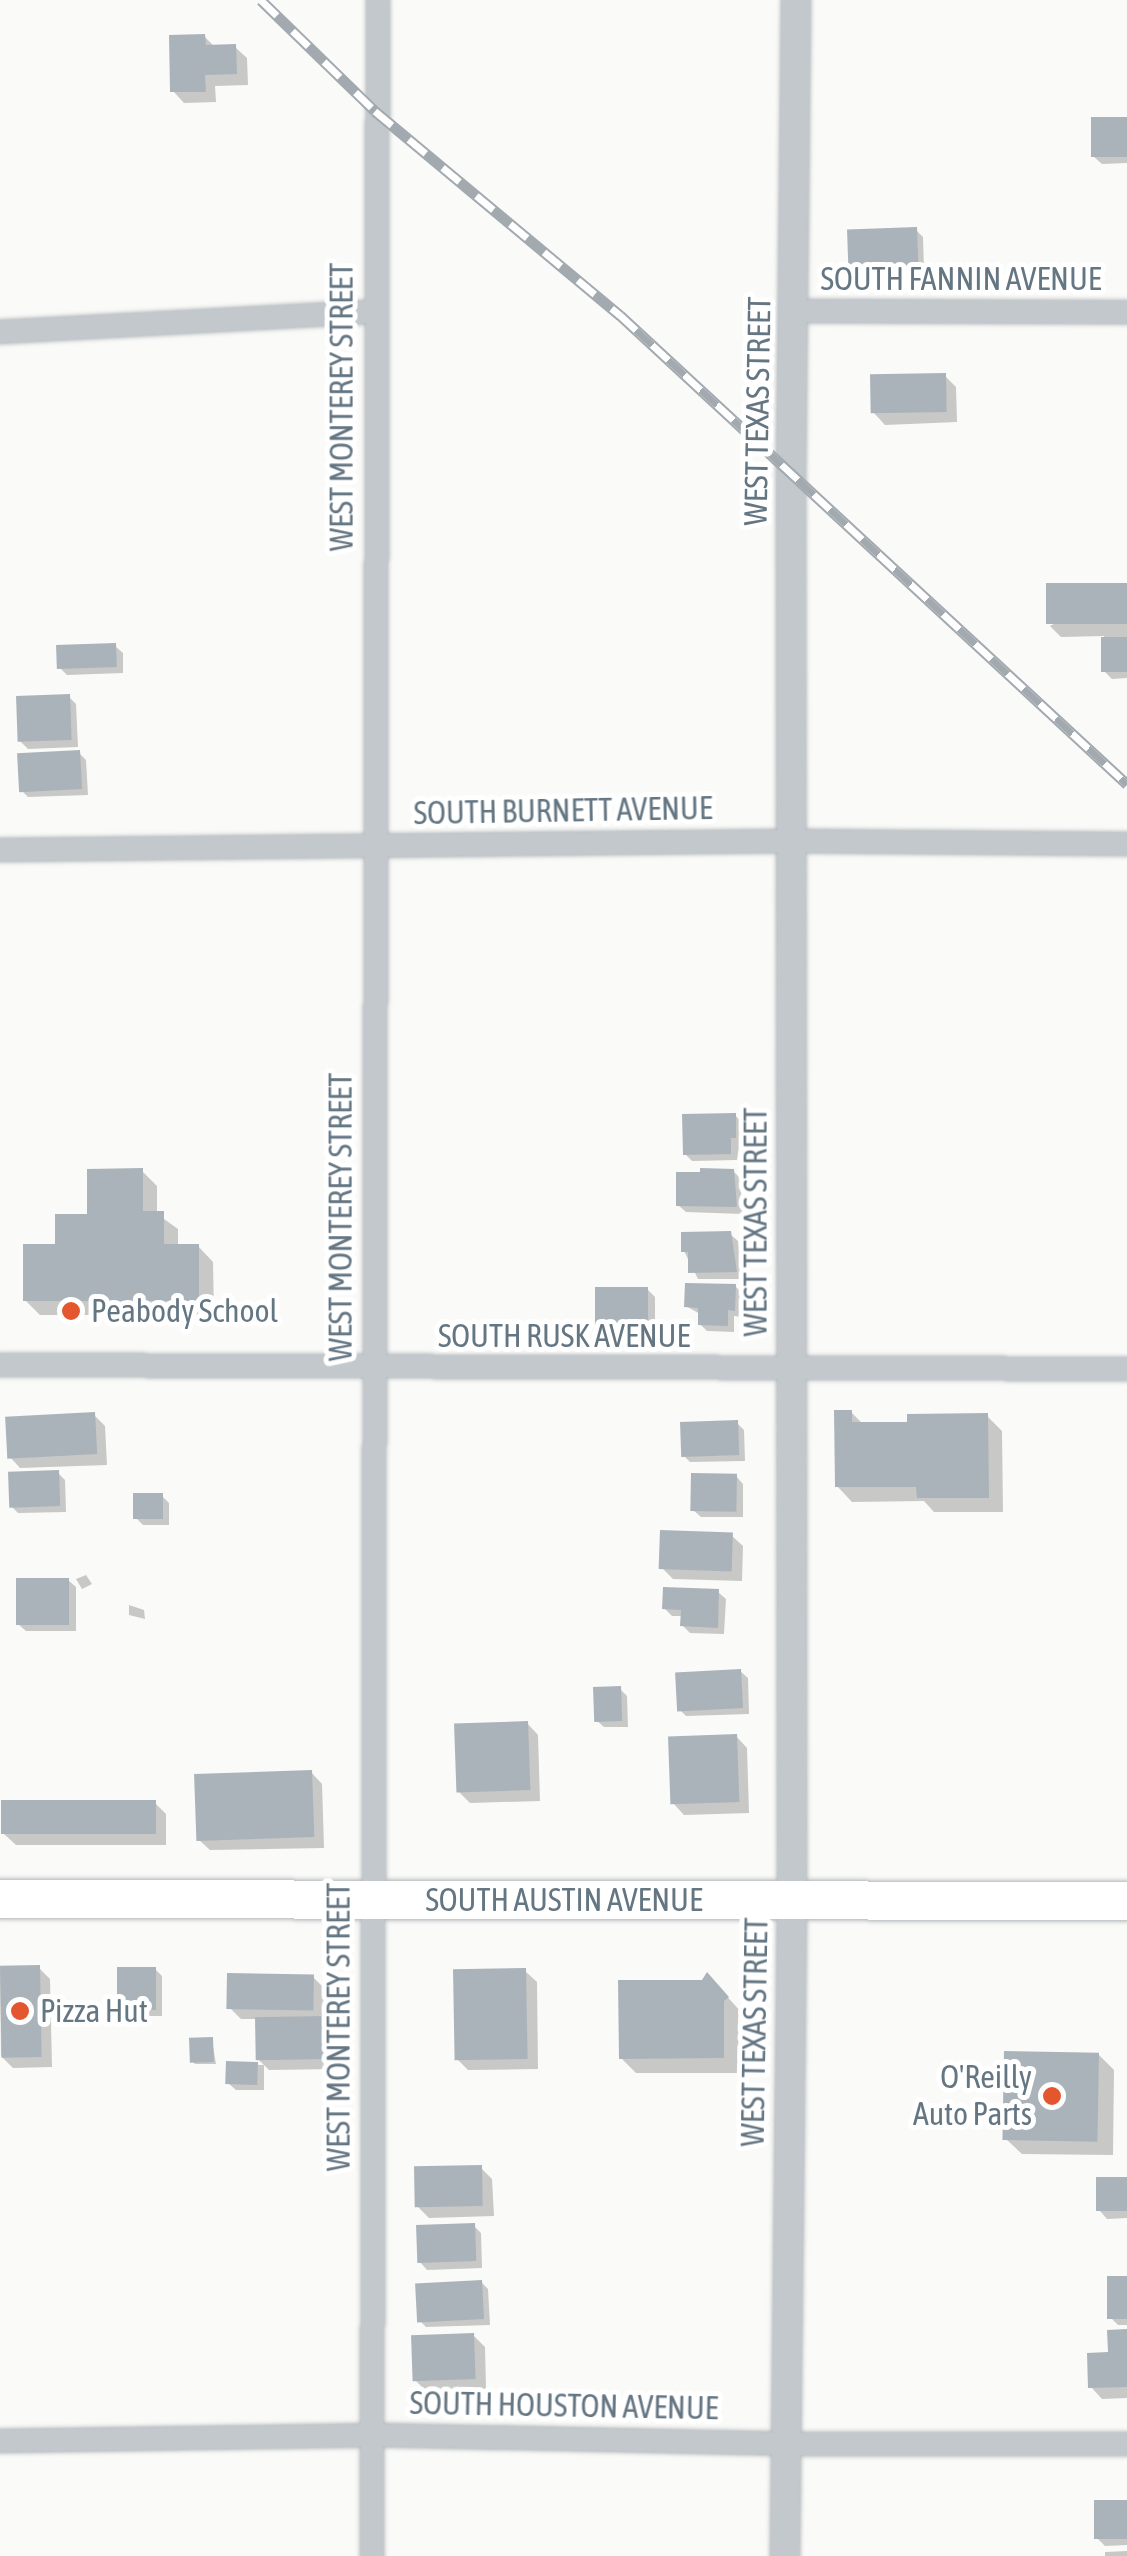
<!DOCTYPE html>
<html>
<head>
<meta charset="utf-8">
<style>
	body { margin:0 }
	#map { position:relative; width:1127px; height:2556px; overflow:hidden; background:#fafaf8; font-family:"Asap Condensed",sans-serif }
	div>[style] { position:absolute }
	.shadow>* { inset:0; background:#0003 }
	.building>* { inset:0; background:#aab3b9; transform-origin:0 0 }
	.roads { filter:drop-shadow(0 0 2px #b4b9bd) drop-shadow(0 0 2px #b4b9bd) }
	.minor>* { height:22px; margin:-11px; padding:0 11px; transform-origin:11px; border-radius:11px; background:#c3c8cc }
	.tertiary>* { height:28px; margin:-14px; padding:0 14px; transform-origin:14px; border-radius:14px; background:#c3c8cc }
	.trunk>* { height:38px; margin:-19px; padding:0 19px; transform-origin:19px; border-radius:19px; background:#fff }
	.rail>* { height:11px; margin-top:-5.5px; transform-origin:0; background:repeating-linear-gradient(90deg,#fff 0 22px,#a2aab0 0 44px); box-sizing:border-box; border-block:2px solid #a2aab0 }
	.dots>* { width:28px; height:28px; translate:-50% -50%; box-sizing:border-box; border:5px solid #fff; border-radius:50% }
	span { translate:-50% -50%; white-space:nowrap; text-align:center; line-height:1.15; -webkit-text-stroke:10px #fff; paint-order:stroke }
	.street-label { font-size:32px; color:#657683 }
	.poi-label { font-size:32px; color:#657683 }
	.left { translate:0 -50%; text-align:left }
	.right { translate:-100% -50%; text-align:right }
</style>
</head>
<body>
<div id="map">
	<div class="shadow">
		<div style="clip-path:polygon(204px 36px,215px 47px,235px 47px,247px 58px,248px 85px,215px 86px,216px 102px,184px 103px,173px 91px)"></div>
		<div style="clip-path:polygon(1127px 120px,1127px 163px,1102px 164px,1094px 157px)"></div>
		<div style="clip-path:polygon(916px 230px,923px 237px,924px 272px,858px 274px,851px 267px)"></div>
		<div style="clip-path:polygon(945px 376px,956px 387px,957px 422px,885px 425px,874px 413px)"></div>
		<div style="clip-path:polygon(1127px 586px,1127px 678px,1112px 679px,1105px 672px,1104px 636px,1061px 637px,1050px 626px)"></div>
		<div style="clip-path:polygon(115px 646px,123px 653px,123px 673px,67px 675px,60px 668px)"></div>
		<div style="clip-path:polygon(69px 697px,76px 704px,78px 747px,28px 749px,20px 741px)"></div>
		<div style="clip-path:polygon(79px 753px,86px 760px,88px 795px,28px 797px,21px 790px)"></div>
		<div style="clip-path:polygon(735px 1115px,742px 1123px,737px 1160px,692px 1161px,685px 1154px)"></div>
		<div style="clip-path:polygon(142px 1171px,157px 1186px,157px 1214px,178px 1229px,178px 1246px,198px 1246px,213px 1262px,214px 1315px,40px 1315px,25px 1300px,58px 1247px)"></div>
		<div style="clip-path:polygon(733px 1171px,740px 1178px,743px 1214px,686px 1212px,678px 1205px)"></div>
		<div style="clip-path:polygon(730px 1234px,738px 1241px,743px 1279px,698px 1279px,684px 1251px)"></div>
		<div style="clip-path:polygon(735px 1286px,742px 1293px,742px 1317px,734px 1316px,734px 1332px,707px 1331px,700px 1324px,700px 1314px,686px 1306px)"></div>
		<div style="clip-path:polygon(647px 1289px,655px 1297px,655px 1342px,605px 1343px,598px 1335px)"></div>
		<div style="clip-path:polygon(851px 1412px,864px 1425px,987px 1416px,1002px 1431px,1003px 1512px,934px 1512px,924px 1501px,852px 1502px,837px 1486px)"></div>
		<div style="clip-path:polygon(94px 1415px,105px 1426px,107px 1465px,20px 1468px,9px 1456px)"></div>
		<div style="clip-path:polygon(737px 1423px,744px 1430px,745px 1461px,690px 1462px,683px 1455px)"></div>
		<div style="clip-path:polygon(58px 1473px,65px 1480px,66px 1512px,18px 1513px,11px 1506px)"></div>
		<div style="clip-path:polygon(736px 1476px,743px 1484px,743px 1517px,701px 1517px,693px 1510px)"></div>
		<div style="clip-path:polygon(162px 1496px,169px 1503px,169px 1525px,143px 1525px,136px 1518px)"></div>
		<div style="clip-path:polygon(731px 1535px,743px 1546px,742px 1581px,673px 1579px,662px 1568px)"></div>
		<div style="clip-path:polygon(86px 1575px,92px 1584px,82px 1589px,76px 1579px)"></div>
		<div style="clip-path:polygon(68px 1580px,76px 1587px,76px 1631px,26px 1631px,18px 1624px)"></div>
		<div style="clip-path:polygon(718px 1592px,726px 1599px,724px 1634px,690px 1633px,682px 1625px,683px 1616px,672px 1616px,664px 1608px)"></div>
		<div style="clip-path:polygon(129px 1605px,144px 1610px,145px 1619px,129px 1615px)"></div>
		<div style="clip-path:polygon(740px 1671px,748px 1678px,749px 1714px,686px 1716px,679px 1709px)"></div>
		<div style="clip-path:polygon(620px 1689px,627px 1696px,628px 1727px,604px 1727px,596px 1720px)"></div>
		<div style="clip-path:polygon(527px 1723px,538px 1735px,540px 1801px,470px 1803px,459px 1792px)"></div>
		<div style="clip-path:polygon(736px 1736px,747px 1748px,749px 1813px,684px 1815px,673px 1803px)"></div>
		<div style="clip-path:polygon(311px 1772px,322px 1784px,324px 1848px,210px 1850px,198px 1839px)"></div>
		<div style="clip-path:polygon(155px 1803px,166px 1814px,166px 1845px,16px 1845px,4px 1834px)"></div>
		<div style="clip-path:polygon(0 1968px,39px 1968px,50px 1979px,52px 2067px,13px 2068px,1px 2056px)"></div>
		<div style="clip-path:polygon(155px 1969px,162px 1976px,162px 2016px,127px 2016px,120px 2009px)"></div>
		<div style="clip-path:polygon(525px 1971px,537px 1982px,538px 2069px,468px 2070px,457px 2059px)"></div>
		<div style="clip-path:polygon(312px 1976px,324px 1988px,324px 2019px,335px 2030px,335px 2069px,269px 2070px,264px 2065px,264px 2090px,236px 2090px,228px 2083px,229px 2064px,264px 2065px,258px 2059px,257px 2019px,241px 2019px,230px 2008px)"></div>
		<div style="clip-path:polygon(722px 1991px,742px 2013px,738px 2017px,739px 2073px,636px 2073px,621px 2058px)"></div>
		<div style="clip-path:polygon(212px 2040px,216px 2064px,195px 2064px,192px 2061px)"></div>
		<div style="clip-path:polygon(1098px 2054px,1114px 2070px,1113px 2155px,1022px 2154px,1006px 2139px)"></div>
		<div style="clip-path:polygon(481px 2168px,492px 2179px,494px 2216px,429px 2218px,418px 2207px)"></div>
		<div style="clip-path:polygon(1127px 2180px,1127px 2218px,1107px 2219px,1100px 2211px)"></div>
		<div style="clip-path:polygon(474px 2226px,481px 2233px,482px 2268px,427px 2270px,420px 2262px)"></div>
		<div style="clip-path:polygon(1127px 2279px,1127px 2325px,1118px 2325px,1111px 2318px)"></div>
		<div style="clip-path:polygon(481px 2282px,488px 2289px,490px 2325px,426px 2327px,419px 2320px)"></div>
		<div style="clip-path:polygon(1127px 2332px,1127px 2398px,1102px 2399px,1091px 2387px)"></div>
		<div style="clip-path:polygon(473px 2335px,485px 2347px,486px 2389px,426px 2391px,415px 2380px)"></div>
		<div style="clip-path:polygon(1127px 2503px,1127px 2545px,1105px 2546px,1098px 2539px)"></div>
		<div style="clip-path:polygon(1127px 2551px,1127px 2556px,1105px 2556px,1105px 2552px)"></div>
	</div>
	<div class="building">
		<div style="clip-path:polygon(205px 34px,206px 45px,236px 44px,237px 74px,205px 75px,206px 92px,170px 92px,169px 35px)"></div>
		<div style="left:1127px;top:117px;width:40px;height:36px;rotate:90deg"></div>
		<div style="left:917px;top:227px;width:38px;height:70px;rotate:88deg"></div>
		<div style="left:946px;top:373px;width:39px;height:76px;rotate:89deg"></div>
		<div style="left:1127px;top:583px;width:41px;height:81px;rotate:90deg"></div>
		<div style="left:1127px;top:637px;width:35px;height:26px;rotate:90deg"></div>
		<div style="left:116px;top:643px;width:24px;height:60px;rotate:88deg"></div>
		<div style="left:70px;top:694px;width:46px;height:54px;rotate:88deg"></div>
		<div style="left:80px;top:750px;width:39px;height:63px;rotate:87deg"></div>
		<div style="clip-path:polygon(736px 1113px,736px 1138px,731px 1138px,731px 1154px,683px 1155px,682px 1114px)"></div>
		<div style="clip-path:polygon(143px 1168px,143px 1211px,164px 1211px,164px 1244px,199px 1244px,199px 1301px,23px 1301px,23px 1244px,55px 1244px,55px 1214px,87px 1214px,87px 1169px)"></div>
		<div style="clip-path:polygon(700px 1168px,734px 1169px,737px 1207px,676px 1206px,676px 1172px,700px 1172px)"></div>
		<div style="clip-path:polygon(731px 1231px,737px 1272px,688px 1273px,688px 1252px,681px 1252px,681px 1232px)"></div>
		<div style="clip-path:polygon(685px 1283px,736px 1284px,735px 1311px,728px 1310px,728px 1326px,698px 1325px,698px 1308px,684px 1307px)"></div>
		<div style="left:595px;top:1287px;width:53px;height:49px"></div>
		<div style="clip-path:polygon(834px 1410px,852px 1410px,852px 1422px,907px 1422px,907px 1414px,988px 1413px,989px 1498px,917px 1498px,916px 1487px,835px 1487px)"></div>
		<div style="left:95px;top:1412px;width:42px;height:90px;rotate:87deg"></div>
		<div style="left:738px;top:1420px;width:35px;height:58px;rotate:88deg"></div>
		<div style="left:59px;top:1470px;width:36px;height:51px;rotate:88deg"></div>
		<div style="left:691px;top:1473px;width:46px;height:38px;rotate:1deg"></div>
		<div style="left:133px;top:1493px;width:30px;height:26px"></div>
		<div style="left:660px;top:1530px;width:73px;height:39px;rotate:2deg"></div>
		<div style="left:16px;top:1578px;width:53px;height:47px"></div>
		<div style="clip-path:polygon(663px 1587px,719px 1589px,718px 1628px,680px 1626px,681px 1610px,662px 1609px)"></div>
		<div style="left:741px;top:1669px;width:39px;height:66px;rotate:87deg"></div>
		<div style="left:621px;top:1686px;width:35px;height:28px;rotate:88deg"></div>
		<div style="left:528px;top:1721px;width:69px;height:74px;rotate:88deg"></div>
		<div style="left:737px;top:1734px;width:68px;height:69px;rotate:88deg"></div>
		<div style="left:312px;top:1770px;width:67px;height:118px;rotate:88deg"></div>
		<div style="left:156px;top:1800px;width:34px;height:155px;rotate:90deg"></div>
		<div style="left:40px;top:1965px;width:92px;height:40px;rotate:89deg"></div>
		<div style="left:117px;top:1967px;width:39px;height:43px"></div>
		<div style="left:526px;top:1968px;width:91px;height:73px;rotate:89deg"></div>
		<div style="clip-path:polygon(707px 1972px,729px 1997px,724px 2001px,724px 2058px,619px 2059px,618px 1980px,702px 1980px)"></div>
		<div style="left:227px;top:1973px;width:87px;height:36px;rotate:1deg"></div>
		<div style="left:324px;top:2016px;width:43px;height:69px;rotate:89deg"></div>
		<div style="left:213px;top:2037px;width:25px;height:24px;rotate:88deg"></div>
		<div style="left:1004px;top:2051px;width:95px;height:89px;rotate:1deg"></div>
		<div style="left:226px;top:2061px;width:32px;height:23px;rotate:2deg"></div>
		<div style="left:482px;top:2165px;width:41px;height:68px;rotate:89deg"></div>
		<div style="left:1127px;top:2177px;width:34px;height:31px;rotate:90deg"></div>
		<div style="left:475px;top:2223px;width:38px;height:59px;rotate:88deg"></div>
		<div style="left:1127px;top:2276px;width:43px;height:20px;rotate:90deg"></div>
		<div style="left:482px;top:2280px;width:39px;height:67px;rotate:87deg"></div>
		<div style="clip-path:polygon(1127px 2329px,1127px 2387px,1088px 2388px,1087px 2353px,1108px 2352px,1107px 2330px)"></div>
		<div style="left:474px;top:2333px;width:46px;height:63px;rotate:88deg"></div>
		<div style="left:1127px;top:2500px;width:39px;height:33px;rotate:90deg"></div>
	</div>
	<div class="roads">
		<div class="minor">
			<div style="left:795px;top:311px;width:332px;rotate:0.2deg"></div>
			<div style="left:0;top:332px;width:375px;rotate:-3.1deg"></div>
			<div style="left:0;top:850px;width:791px;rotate:-0.65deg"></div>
			<div style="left:791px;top:841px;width:336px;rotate:0.5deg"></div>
			<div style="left:0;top:1365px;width:1127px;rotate:0.2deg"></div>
			<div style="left:0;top:2441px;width:373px;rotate:-0.9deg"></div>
			<div style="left:373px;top:2435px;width:413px;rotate:1.2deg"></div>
			<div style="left:786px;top:2444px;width:341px"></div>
			<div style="left:372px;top:2556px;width:2556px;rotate:-89.87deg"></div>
		</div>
		<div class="tertiary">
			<div style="left:785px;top:2556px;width:656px;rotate:-89.39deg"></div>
			<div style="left:792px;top:1900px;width:1426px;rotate:-90.04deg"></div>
			<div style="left:791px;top:474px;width:474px;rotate:-89.4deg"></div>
		</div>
		<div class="trunk">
			<div style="left:0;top:1899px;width:1127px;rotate:0.1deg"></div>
		</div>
	</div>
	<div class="rail">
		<div style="left:261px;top:0;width:159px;rotate:44.2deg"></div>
		<div style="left:375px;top:111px;width:319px;rotate:39.8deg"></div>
		<div style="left:620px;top:315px;width:691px;rotate:42.77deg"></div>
	</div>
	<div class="dots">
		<div style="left:71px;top:1311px;background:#e4572e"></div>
		<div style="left:20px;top:2011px;background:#e4572e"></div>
		<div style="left:1052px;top:2096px;background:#e4572e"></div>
	</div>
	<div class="street-label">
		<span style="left:961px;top:279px">SOUTH FANNIN AVENUE</span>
		<span style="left:342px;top:407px;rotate:-90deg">WEST MONTEREY STREET</span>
		<span style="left:758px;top:411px;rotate:-89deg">WEST TEXAS STREET</span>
		<span style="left:563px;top:811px;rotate:-1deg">SOUTH BURNETT AVENUE</span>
		<span style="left:341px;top:1217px;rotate:-90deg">WEST MONTEREY STREET</span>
		<span style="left:756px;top:1222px;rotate:-90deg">WEST TEXAS STREET</span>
		<span style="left:564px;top:1336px">SOUTH RUSK AVENUE</span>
		<span style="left:564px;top:1900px">SOUTH AUSTIN AVENUE</span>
		<span style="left:339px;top:2027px;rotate:-90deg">WEST MONTEREY STREET</span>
		<span style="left:755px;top:2032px;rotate:-89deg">WEST TEXAS STREET</span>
		<span style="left:564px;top:2406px;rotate:1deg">SOUTH HOUSTON AVENUE</span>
	</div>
	<div class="poi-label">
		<span class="left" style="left:91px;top:1311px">Peabody School</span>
		<span class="left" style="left:40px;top:2011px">Pizza Hut</span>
		<span class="right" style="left:1032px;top:2096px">O'Reilly<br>Auto Parts</span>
	</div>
</div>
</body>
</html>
